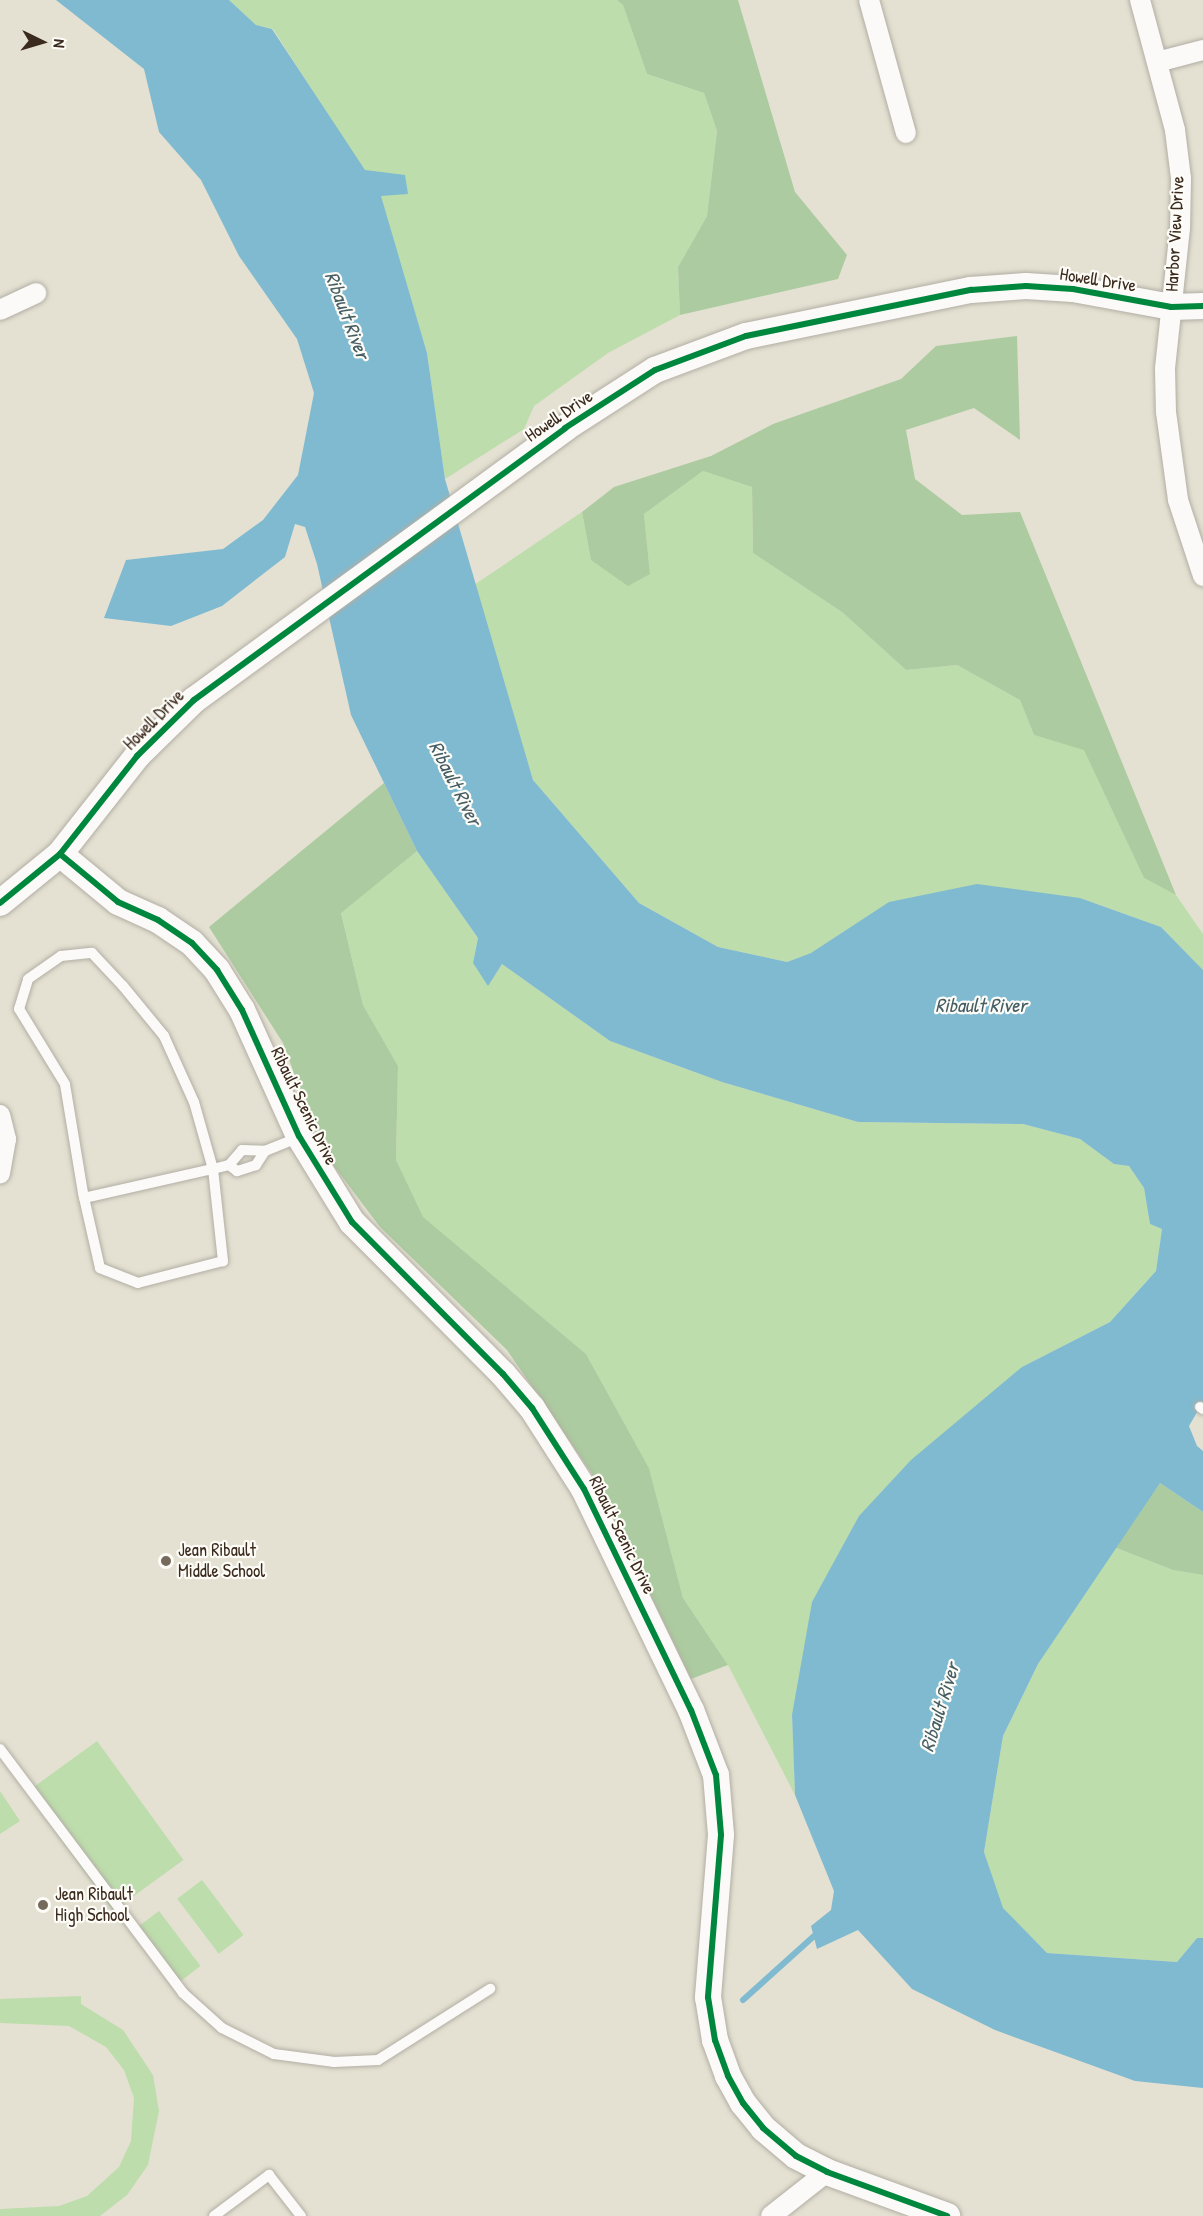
<!DOCTYPE html>
<html>
<head>
<meta charset="utf-8">
<style>
	body { margin:0 }
	#map { position:relative; width:1203px; height:2216px; overflow:hidden; background:#e4e1d2; font-family:"Patrick Hand",sans-serif }
	div>[style] { position:absolute }
	.green>* { inset:0; background:#bdddac; transform-origin:0 0 }
	.forest>* { inset:0; background:#accba0 }
	.water>* { inset:0; background:#7fbad1 }
	.stream>* { height:6px; margin:-3px; padding:0 3px; transform-origin:3px; border-radius:3px; background:#7fbad1 }
	.roads { filter:drop-shadow(0 0 2px #b2aea4) drop-shadow(0 0 2px #b2aea4) }
	.service>* { height:10px; margin:-5px; padding:0 5px; transform-origin:5px; border-radius:5px; background:#fbfaf8 }
	.minor>* { height:20px; margin:-10px; padding:0 10px; transform-origin:10px; border-radius:10px; background:#fbfaf8 }
	.tertiary>* { height:26px; margin:-13px; padding:0 13px; transform-origin:13px; border-radius:13px; background:#fbfaf8 }
	.cycleway>* { height:6px; margin:-3px; padding:0 3px; transform-origin:3px; border-radius:3px; background:#00873e }
	.dots>* { width:16px; height:16px; translate:-50% -50%; box-sizing:border-box; border:3px solid #fdfcf7; border-radius:50% }
	span { translate:-50% -50%; white-space:nowrap; text-align:center; line-height:1.15; -webkit-text-stroke:4.5px #fdfcf7; paint-order:stroke }
	.street-label { font-size:18px; color:#3b2a1e }
	.poi-label { font-size:18px; color:#3b2a1e }
	.left { translate:0 -50%; text-align:left }
	.water-label { font-size:20px; color:#455d65; font-style:italic }
	.north { position:absolute; left:12px; top:12px; width:60px; height:60px; -webkit-text-stroke:4px #fdfcf7; paint-order:stroke; rotate:95deg; font-size:16px; font-weight:700; line-height:24px; text-align:center; color:#3b2a1e }
	.north::after { content:''; display:block; margin:auto; width:21px; height:27px; background:#3b2a1e; clip-path:polygon(50% 0,100% 100%,50% 72%,0 100%) }
</style>
</head>
<body>
<div id="map">
	<div class="green">
		<div style="clip-path:polygon(229px 0,617px 0,623px 5px,647px 74px,704px 93px,717px 131px,707px 216px,678px 267px,680px 315px,608px 353px,534px 406px,524px 429px,445px 479px,427px 353px,380px 196px,273px 29px,256px 25px)"></div>
		<div style="clip-path:polygon(703px 471px,752px 487px,753px 553px,842px 612px,906px 670px,957px 665px,1020px 700px,1034px 735px,1084px 749px,1144px 878px,1176px 895px,1203px 934px,1203px 970px,1161px 927px,1080px 898px,811px 953px,787px 962px,718px 947px,639px 903px,533px 780px,474px 585px,582px 512px,591px 560px,650px 574px,644px 514px)"></div>
		<div style="clip-path:polygon(417px 851px,478px 938px,473px 963px,488px 985px,502px 964px,610px 1041px,722px 1082px,858px 1122px,1023px 1124px,1080px 1139px,1114px 1164px,1129px 1166px,1144px 1188px,1150px 1224px,1162px 1229px,1156px 1271px,1110px 1322px,1022px 1367px,792px 1715px,795px 1795px,728px 1665px,683px 1598px,649px 1468px,586px 1354px,422px 1217px,396px 1160px,398px 1066px,363px 1005px,341px 912px)"></div>
		<div style="clip-path:polygon(1114px 1547px,1173px 1570px,1203px 1575px,1203px 1938px,1197px 1938px,1177px 1962px,1047px 1953px,1002px 1908px,984px 1852px,1003px 1736px,1038px 1664px)"></div>
		<div style="left:97px;top:1741px;width:147px;height:87px;rotate:54deg"></div>
		<div style="clip-path:polygon(0 1791px,20px 1821px,0 1834px)"></div>
		<div style="left:202px;top:1880px;width:69px;height:31px;rotate:53deg"></div>
		<div style="left:159px;top:1911px;width:69px;height:30px;rotate:53deg"></div>
		<div style="clip-path:polygon(81px 1996px,81px 2004px,123px 2030px,153px 2075px,159px 2111px,148px 2165px,127px 2195px,100px 2216px,0 2216px,0 2209px,59px 2206px,87px 2196px,119px 2167px,131px 2141px,134px 2098px,124px 2070px,106px 2047px,69px 2026px,0 2023px,0 1999px)"></div>
	</div>
	<div class="forest">
		<div style="clip-path:polygon(617px 0,738px 0,795px 192px,847px 255px,838px 279px,680px 315px,678px 267px,707px 216px,717px 131px,704px 93px,647px 74px,623px 5px)"></div>
		<div style="clip-path:polygon(1017px 336px,1020px 440px,974px 408px,906px 430px,915px 479px,962px 515px,1020px 512px,1176px 895px,1144px 878px,1084px 750px,1034px 735px,1020px 700px,957px 665px,906px 670px,842px 612px,753px 553px,752px 487px,703px 471px,644px 514px,650px 574px,628px 586px,591px 560px,582px 512px,614px 487px,711px 456px,773px 424px,901px 379px,936px 346px)"></div>
		<div style="clip-path:polygon(384px 783px,417px 851px,341px 913px,363px 1005px,398px 1066px,396px 1160px,423px 1217px,586px 1354px,649px 1468px,683px 1598px,728px 1665px,691px 1679px,592px 1474px,507px 1350px,380px 1227px,322px 1150px,283px 1043px,209px 927px)"></div>
		<div style="clip-path:polygon(1160px 1483px,1203px 1512px,1203px 1575px,1173px 1570px,1114px 1547px)"></div>
	</div>
	<div class="water">
		<div style="clip-path:polygon(56px 0,229px 0,256px 25px,272px 29px,365px 170px,405px 175px,408px 194px,381px 196px,427px 353px,445px 479px,533px 780px,639px 903px,718px 947px,787px 962px,811px 953px,889px 902px,977px 884px,1080px 898px,1161px 927px,1203px 970px,1203px 1402px,1189px 1426px,1197px 1446px,1203px 1451px,1203px 1512px,1160px 1483px,1038px 1664px,1003px 1736px,984px 1852px,1003px 1908px,1047px 1953px,1177px 1962px,1197px 1938px,1203px 1938px,1203px 2088px,1135px 2081px,995px 2030px,912px 1989px,858px 1930px,817px 1949px,811px 1926px,831px 1910px,834px 1891px,795px 1795px,792px 1715px,812px 1602px,859px 1516px,911px 1460px,1022px 1367px,1110px 1322px,1156px 1271px,1162px 1229px,1150px 1224px,1144px 1188px,1129px 1166px,1114px 1164px,1080px 1139px,1023px 1124px,858px 1122px,722px 1082px,610px 1041px,502px 964px,488px 986px,473px 963px,478px 938px,417px 851px,351px 715px,317px 564px,305px 527px,295px 524px,285px 557px,222px 606px,171px 626px,104px 618px,126px 560px,223px 549px,263px 520px,298px 475px,314px 393px,297px 339px,239px 256px,201px 180px,159px 132px,144px 69px)"></div>
	</div>
	<div class="stream">
		<div style="left:743px;top:2000px;width:96px;rotate:-42deg"></div>
	</div>
	<div class="roads">
		<div class="service">
			<div style="left:265px;top:1151px;width:17px;rotate:123deg"></div>
			<div style="left:256px;top:1165px;width:20px;rotate:162deg"></div>
			<div style="left:237px;top:1171px;width:10px;rotate:-143deg"></div>
			<div style="left:229px;top:1165px;width:20px;rotate:-49deg"></div>
			<div style="left:242px;top:1150px;width:23px;rotate:2deg"></div>
			<div style="left:265px;top:1151px;width:37px;rotate:-22deg"></div>
			<div style="left:84px;top:1198px;width:132px;rotate:-12.7deg"></div>
			<div style="left:213px;top:1169px;width:93px;rotate:83.8deg"></div>
			<div style="left:223px;top:1261px;width:88px;rotate:165.5deg"></div>
			<div style="left:138px;top:1283px;width:41px;rotate:-158.5deg"></div>
			<div style="left:100px;top:1268px;width:77px;rotate:-102.8deg"></div>
			<div style="left:83px;top:1193px;width:110px;rotate:-99.4deg"></div>
			<div style="left:65px;top:1084px;width:88px;rotate:-121.5deg"></div>
			<div style="left:19px;top:1009px;width:31px;rotate:-73deg"></div>
			<div style="left:28px;top:979px;width:40px;rotate:-34.9deg"></div>
			<div style="left:61px;top:956px;width:31px;rotate:-6deg"></div>
			<div style="left:92px;top:953px;width:45px;rotate:46.8deg"></div>
			<div style="left:123px;top:986px;width:65px;rotate:50.6deg"></div>
			<div style="left:164px;top:1036px;width:72px;rotate:65.6deg"></div>
			<div style="left:194px;top:1102px;width:70px;rotate:74.2deg"></div>
			<div style="left:213px;top:1169px;width:16px;rotate:-14deg"></div>
			<div style="left:1200px;top:1407px;width:4px;rotate:34deg"></div>
			<div style="left:0;top:1749px;width:305px;rotate:53.1deg"></div>
			<div style="left:183px;top:1993px;width:52px;rotate:41.9deg"></div>
			<div style="left:222px;top:2028px;width:58px;rotate:26.6deg"></div>
			<div style="left:274px;top:2054px;width:61px;rotate:7.6deg"></div>
			<div style="left:334px;top:2062px;width:44px;rotate:-2.6deg"></div>
			<div style="left:378px;top:2060px;width:133px;rotate:-32.4deg"></div>
			<div style="left:214px;top:2216px;width:69px;rotate:-36.7deg"></div>
			<div style="left:269px;top:2175px;width:52px;rotate:52deg"></div>
		</div>
		<div class="minor">
			<div style="left:869px;top:0;width:138px;rotate:74.5deg"></div>
			<div style="left:1140px;top:0;width:135px;rotate:74.9deg"></div>
			<div style="left:1175px;top:130px;width:48px;rotate:82.9deg"></div>
			<div style="left:1181px;top:178px;width:50px;rotate:91.1deg"></div>
			<div style="left:1180px;top:228px;width:142px;rotate:96.1deg"></div>
			<div style="left:1165px;top:369px;width:43px;rotate:88.7deg"></div>
			<div style="left:1166px;top:412px;width:89px;rotate:82.2deg"></div>
			<div style="left:1178px;top:500px;width:80px;rotate:71.8deg"></div>
			<div style="left:1157px;top:62px;width:48px;rotate:-14.6deg"></div>
			<div style="left:0;top:310px;width:40px;rotate:-25deg"></div>
			<div style="left:0;top:1115px;width:25px;rotate:76deg"></div>
			<div style="left:6px;top:1139px;width:35px;rotate:100deg"></div>
			<div style="left:771px;top:2216px;width:71px;rotate:-38.2deg"></div>
		</div>
		<div class="tertiary">
			<div style="left:60px;top:854px;width:75px;rotate:39.6deg"></div>
			<div style="left:118px;top:902px;width:44px;rotate:24.2deg"></div>
			<div style="left:158px;top:920px;width:41px;rotate:34.1deg"></div>
			<div style="left:192px;top:943px;width:37px;rotate:47deg"></div>
			<div style="left:217px;top:970px;width:47px;rotate:58deg"></div>
			<div style="left:242px;top:1010px;width:138px;rotate:65.7deg"></div>
			<div style="left:299px;top:1136px;width:101px;rotate:58.4deg"></div>
			<div style="left:352px;top:1222px;width:214px;rotate:45.2deg"></div>
			<div style="left:503px;top:1374px;width:45px;rotate:49.5deg"></div>
			<div style="left:532px;top:1408px;width:96px;rotate:57.3deg"></div>
			<div style="left:584px;top:1489px;width:246px;rotate:64.2deg"></div>
			<div style="left:691px;top:1710px;width:70px;rotate:69deg"></div>
			<div style="left:716px;top:1775px;width:60px;rotate:85.2deg"></div>
			<div style="left:721px;top:1835px;width:163px;rotate:94.6deg"></div>
			<div style="left:708px;top:1997px;width:44px;rotate:80.8deg"></div>
			<div style="left:715px;top:2040px;width:38px;rotate:70deg"></div>
			<div style="left:728px;top:2076px;width:31px;rotate:61deg"></div>
			<div style="left:743px;top:2103px;width:32px;rotate:51deg"></div>
			<div style="left:763px;top:2128px;width:43px;rotate:40.3deg"></div>
			<div style="left:796px;top:2156px;width:35px;rotate:27deg"></div>
			<div style="left:827px;top:2172px;width:128px;rotate:20.1deg"></div>
			<div style="left:0;top:903px;width:77px;rotate:-39.2deg"></div>
			<div style="left:60px;top:854px;width:125px;rotate:-51.8deg"></div>
			<div style="left:137px;top:756px;width:80px;rotate:-44.5deg"></div>
			<div style="left:194px;top:700px;width:460px;rotate:-36.2deg"></div>
			<div style="left:565px;top:428px;width:107px;rotate:-32.8deg"></div>
			<div style="left:655px;top:370px;width:97px;rotate:-20.5deg"></div>
			<div style="left:746px;top:336px;width:230px;rotate:-11.6deg"></div>
			<div style="left:971px;top:290px;width:55px;rotate:-4.2deg"></div>
			<div style="left:1026px;top:286px;width:47px;rotate:3.7deg"></div>
			<div style="left:1073px;top:289px;width:100px;rotate:10.4deg"></div>
			<div style="left:1171px;top:307px;width:32px;rotate:-2deg"></div>
		</div>
	</div>
	<div class="cycleway">
		<div style="left:60px;top:854px;width:75px;rotate:39.6deg"></div>
		<div style="left:118px;top:902px;width:44px;rotate:24.2deg"></div>
		<div style="left:158px;top:920px;width:41px;rotate:34.1deg"></div>
		<div style="left:192px;top:943px;width:37px;rotate:47deg"></div>
		<div style="left:217px;top:970px;width:47px;rotate:58deg"></div>
		<div style="left:242px;top:1010px;width:138px;rotate:65.7deg"></div>
		<div style="left:299px;top:1136px;width:101px;rotate:58.4deg"></div>
		<div style="left:352px;top:1222px;width:214px;rotate:45.2deg"></div>
		<div style="left:503px;top:1374px;width:45px;rotate:49.5deg"></div>
		<div style="left:532px;top:1408px;width:96px;rotate:57.3deg"></div>
		<div style="left:584px;top:1489px;width:246px;rotate:64.2deg"></div>
		<div style="left:691px;top:1710px;width:70px;rotate:69deg"></div>
		<div style="left:716px;top:1775px;width:60px;rotate:85.2deg"></div>
		<div style="left:721px;top:1835px;width:163px;rotate:94.6deg"></div>
		<div style="left:708px;top:1997px;width:44px;rotate:80.8deg"></div>
		<div style="left:715px;top:2040px;width:38px;rotate:70deg"></div>
		<div style="left:728px;top:2076px;width:31px;rotate:61deg"></div>
		<div style="left:743px;top:2103px;width:32px;rotate:51deg"></div>
		<div style="left:763px;top:2128px;width:43px;rotate:40.3deg"></div>
		<div style="left:796px;top:2156px;width:35px;rotate:27deg"></div>
		<div style="left:827px;top:2172px;width:128px;rotate:20.1deg"></div>
		<div style="left:0;top:903px;width:77px;rotate:-39.2deg"></div>
		<div style="left:60px;top:854px;width:125px;rotate:-51.8deg"></div>
		<div style="left:137px;top:756px;width:80px;rotate:-44.5deg"></div>
		<div style="left:194px;top:700px;width:460px;rotate:-36.2deg"></div>
		<div style="left:565px;top:428px;width:107px;rotate:-32.8deg"></div>
		<div style="left:655px;top:370px;width:97px;rotate:-20.5deg"></div>
		<div style="left:746px;top:336px;width:230px;rotate:-11.6deg"></div>
		<div style="left:971px;top:290px;width:55px;rotate:-4.2deg"></div>
		<div style="left:1026px;top:286px;width:47px;rotate:3.7deg"></div>
		<div style="left:1073px;top:289px;width:100px;rotate:10.4deg"></div>
		<div style="left:1171px;top:307px;width:32px;rotate:-2deg"></div>
	</div>
	<div class="dots">
		<div style="left:166px;top:1561px;background:#766a5d"></div>
		<div style="left:43px;top:1905px;background:#766a5d"></div>
	</div>
	<div class="street-label">
		<span style="left:1175px;top:234px;rotate:-87deg">Harbor View Drive</span>
		<span style="left:1098px;top:280px;rotate:9deg">Howell Drive</span>
		<span style="left:559px;top:416px;rotate:-34deg">Howell Drive</span>
		<span style="left:154px;top:720px;rotate:-45deg">Howell Drive</span>
		<span style="left:304px;top:1106px;rotate:64deg">Ribault Scenic Drive</span>
		<span style="left:622px;top:1535px;rotate:64deg">Ribault Scenic Drive</span>
	</div>
	<div class="poi-label">
		<span class="left" style="left:178px;top:1561px">Jean Ribault<br>Middle School</span>
		<span class="left" style="left:55px;top:1905px">Jean Ribault<br>High School</span>
	</div>
	<div class="water-label">
		<span style="left:348px;top:315px;rotate:69deg">Ribault River</span>
		<span style="left:456px;top:783px;rotate:63deg">Ribault River</span>
		<span style="left:981px;top:1004px">Ribault River</span>
		<span style="left:939px;top:1707px;rotate:-73deg">Ribault River</span>
	</div>
	<div class="north">N</div>
</div>
</body>
</html>
